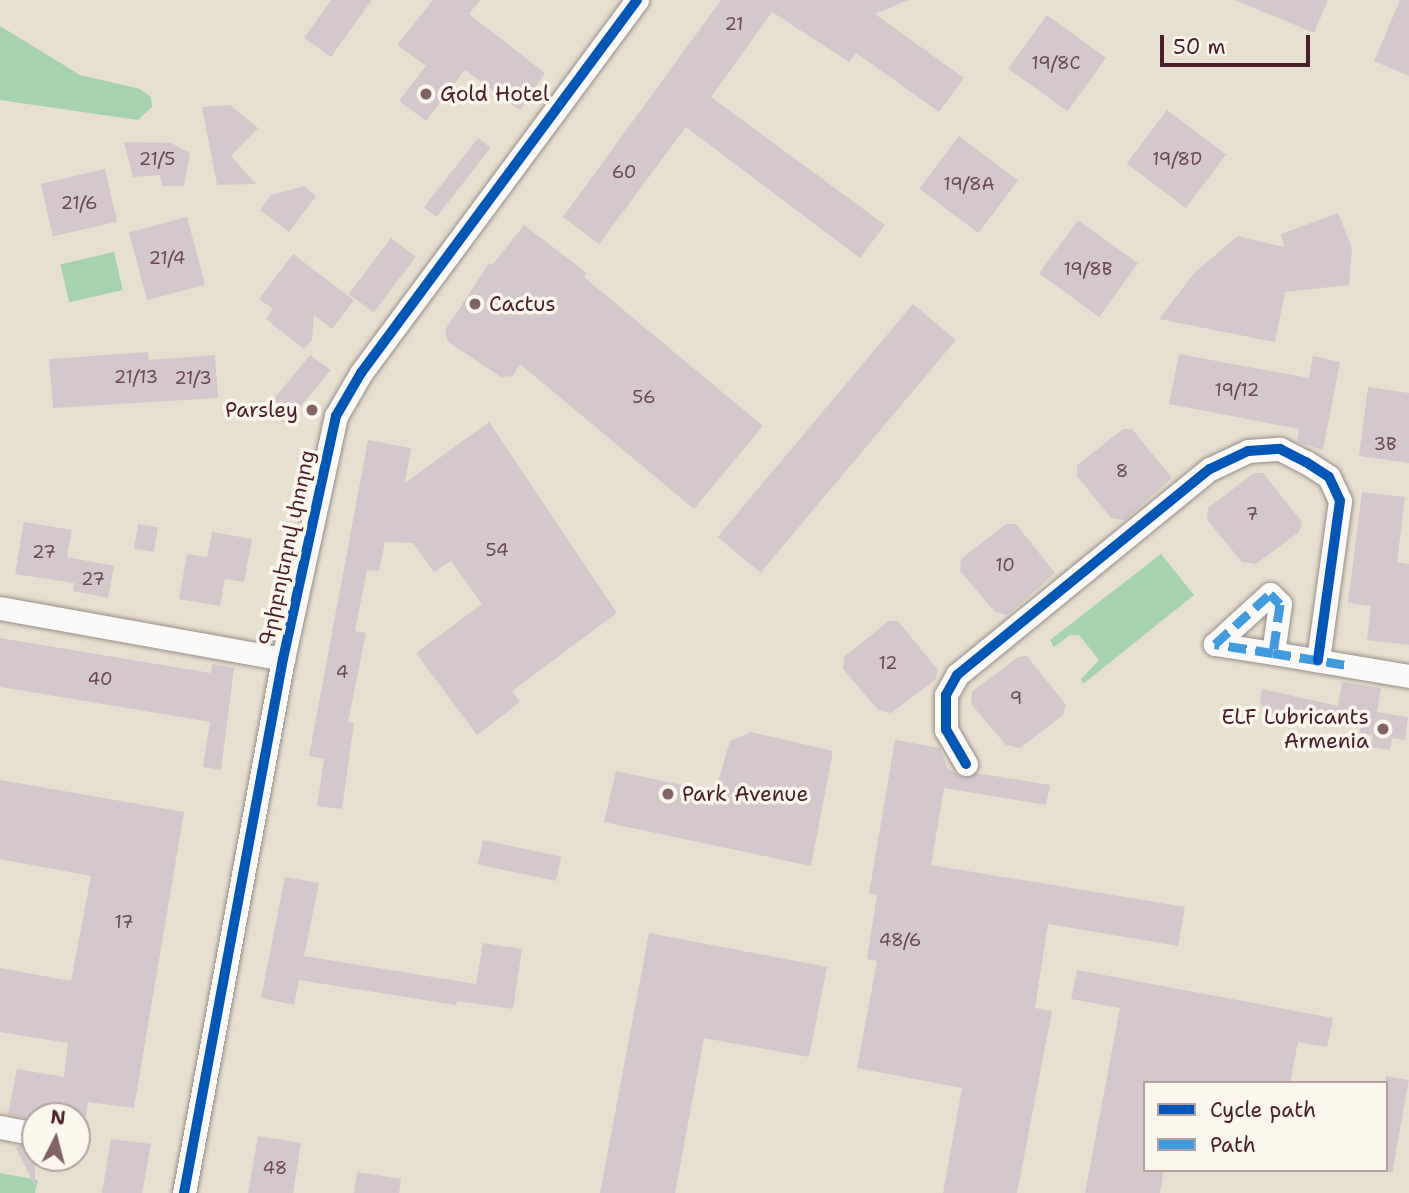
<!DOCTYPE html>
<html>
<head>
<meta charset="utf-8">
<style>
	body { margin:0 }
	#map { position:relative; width:1409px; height:1193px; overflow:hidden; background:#e7e0d0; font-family:"Shantell Sans","Noto Sans Armenian",sans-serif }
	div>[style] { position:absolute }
	.green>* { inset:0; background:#a4d3ad; transform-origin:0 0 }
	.building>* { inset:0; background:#d4c8cd; transform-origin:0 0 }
	.roads { filter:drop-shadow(0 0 2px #988d87) drop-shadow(0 0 2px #988d87) }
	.minor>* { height:23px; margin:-11.5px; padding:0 11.5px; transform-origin:11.5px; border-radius:11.5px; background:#fbfaf8 }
	.quiet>* { height:9px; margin-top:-4.5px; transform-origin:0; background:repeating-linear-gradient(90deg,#409be1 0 18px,transparent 0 27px) }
	.cycleway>* { height:10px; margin:-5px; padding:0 5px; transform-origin:5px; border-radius:5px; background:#0057b8 }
	.dots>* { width:19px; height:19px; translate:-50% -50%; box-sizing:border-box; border:4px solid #fbf7ec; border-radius:50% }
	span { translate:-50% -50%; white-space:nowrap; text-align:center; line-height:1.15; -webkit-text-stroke:7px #fbf7ec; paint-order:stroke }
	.number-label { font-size:18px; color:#6c4954 }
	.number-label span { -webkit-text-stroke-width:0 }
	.poi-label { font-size:21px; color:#4a1f2b }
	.left { translate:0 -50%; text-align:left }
	.right { translate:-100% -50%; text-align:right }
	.street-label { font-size:21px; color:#4a1f2b }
	.legend { position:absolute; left:1143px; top:1081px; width:245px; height:91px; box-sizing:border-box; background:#fbf7ec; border:2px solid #b4a19f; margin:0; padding:9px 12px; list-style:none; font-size:21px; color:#4a1f2b }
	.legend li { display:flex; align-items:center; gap:14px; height:35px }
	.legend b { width:35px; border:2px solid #b4a19f }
	.north { position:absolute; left:21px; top:1102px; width:70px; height:70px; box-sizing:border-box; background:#fbf7ec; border:2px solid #b4a19f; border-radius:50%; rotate:6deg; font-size:19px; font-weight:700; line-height:28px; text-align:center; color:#4a1f2b }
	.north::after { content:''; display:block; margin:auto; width:24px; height:32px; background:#816365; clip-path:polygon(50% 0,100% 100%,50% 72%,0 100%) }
	.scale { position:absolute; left:1160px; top:35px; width:150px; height:32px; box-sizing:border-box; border:4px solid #4a1f2b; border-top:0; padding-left:9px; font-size:21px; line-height:24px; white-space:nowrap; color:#4a1f2b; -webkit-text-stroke:5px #fbf7ec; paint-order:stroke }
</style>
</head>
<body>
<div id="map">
	<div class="green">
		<div style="clip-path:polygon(0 26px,80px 75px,140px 89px,151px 97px,152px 107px,138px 120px,0 100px)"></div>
		<div style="left:114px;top:252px;width:39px;height:55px;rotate:77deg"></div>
		<div style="clip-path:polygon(1161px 554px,1194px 595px,1083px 684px,1081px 679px,1099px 660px,1079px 635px,1070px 635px,1054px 647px,1050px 640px)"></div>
		<div style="clip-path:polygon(0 1173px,38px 1180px,35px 1193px,0 1193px)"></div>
	</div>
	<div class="building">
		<div style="clip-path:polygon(331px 0,372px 0,331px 57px,304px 38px)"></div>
		<div style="clip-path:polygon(433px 0,480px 0,469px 14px,545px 73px,520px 110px,465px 70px,426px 121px,399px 101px,426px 66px,397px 45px)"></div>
		<div style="clip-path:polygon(721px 0,908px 0,875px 14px,964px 78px,939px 112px,856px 53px,849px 62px,772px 12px,711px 97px,885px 225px,860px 258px,686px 127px,599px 244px,563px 217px)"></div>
		<div style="clip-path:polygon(1235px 0,1328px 0,1314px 33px)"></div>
		<div style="clip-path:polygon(1400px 0,1409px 0,1409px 76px,1374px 61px)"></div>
		<div style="left:1047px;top:15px;width:73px;height:66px;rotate:36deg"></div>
		<div style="clip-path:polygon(230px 105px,258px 128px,231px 156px,256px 184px,217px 185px,202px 107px)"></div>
		<div style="left:1167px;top:110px;width:74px;height:67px;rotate:37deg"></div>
		<div style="left:959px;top:136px;width:74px;height:66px;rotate:37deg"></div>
		<div style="left:478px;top:138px;width:16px;height:88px;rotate:38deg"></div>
		<div style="clip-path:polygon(124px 142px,171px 143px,190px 153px,184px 186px,162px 186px,160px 175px,133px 177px)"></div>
		<div style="left:105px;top:169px;width:54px;height:66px;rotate:77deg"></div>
		<div style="clip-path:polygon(304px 186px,316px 196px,289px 232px,260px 210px,271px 195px)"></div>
		<div style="clip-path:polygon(1338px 213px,1352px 248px,1349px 285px,1285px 292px,1275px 342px,1159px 319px,1195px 272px,1238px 236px,1284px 247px,1281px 234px)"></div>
		<div style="left:187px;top:217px;width:70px;height:60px;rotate:75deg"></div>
		<div style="left:1078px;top:220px;width:74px;height:66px;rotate:36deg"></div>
		<div style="clip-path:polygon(524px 225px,587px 273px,584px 277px,763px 426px,694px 509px,520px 364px,513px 376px,501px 377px,448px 342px,445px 330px,488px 265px,494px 263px)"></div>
		<div style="left:391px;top:238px;width:31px;height:70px;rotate:37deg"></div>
		<div style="clip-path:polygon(293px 254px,354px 300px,332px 329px,314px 315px,312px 340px,304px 349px,266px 319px,273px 309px,259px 299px)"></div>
		<div style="left:913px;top:304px;width:56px;height:304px;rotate:40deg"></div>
		<div style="clip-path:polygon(148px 352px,149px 360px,215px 355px,218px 398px,53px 408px,49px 359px)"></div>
		<div style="clip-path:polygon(1179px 354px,1309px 378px,1313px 356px,1340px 362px,1323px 450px,1297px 442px,1299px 429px,1169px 404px)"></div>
		<div style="clip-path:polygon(310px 355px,331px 370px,286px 424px,274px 417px,273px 400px)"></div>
		<div style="clip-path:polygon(1368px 387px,1409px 393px,1409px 463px,1359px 456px)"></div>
		<div style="clip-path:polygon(489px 422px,617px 613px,512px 691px,520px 702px,477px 735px,416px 653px,482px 604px,451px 561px,434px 572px,413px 543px,385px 542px,379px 571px,367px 570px,355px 631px,366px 633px,348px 722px,354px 723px,342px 809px,317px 806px,324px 759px,309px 756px,368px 440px,411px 448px,405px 483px)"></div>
		<div style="clip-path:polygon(1123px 429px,1132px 429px,1172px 478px,1125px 520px,1111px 518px,1077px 476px,1077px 465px)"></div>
		<div style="clip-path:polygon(1254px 473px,1263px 473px,1302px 522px,1299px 532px,1256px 564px,1242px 562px,1207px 520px,1208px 508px)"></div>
		<div style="clip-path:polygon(1362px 492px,1405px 497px,1397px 562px,1409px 564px,1409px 645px,1367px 640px,1371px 606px,1348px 603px)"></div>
		<div style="clip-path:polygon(24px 522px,72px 530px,67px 557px,114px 566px,108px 598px,73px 591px,74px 583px,15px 574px)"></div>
		<div style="left:138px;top:524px;width:20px;height:25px;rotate:9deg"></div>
		<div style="clip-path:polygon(1006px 524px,1016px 524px,1055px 573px,1008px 615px,995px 612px,960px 571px,961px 559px)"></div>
		<div style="clip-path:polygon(212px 532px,252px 539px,244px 582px,225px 579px,220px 606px,179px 599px,187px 554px,207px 557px)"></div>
		<div style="clip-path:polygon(889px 621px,898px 621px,938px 670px,935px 680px,891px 713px,878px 710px,843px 669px,844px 657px)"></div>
		<div style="clip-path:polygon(0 638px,211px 673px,212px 664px,234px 668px,221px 770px,203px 767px,210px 722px,0 687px)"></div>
		<div style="clip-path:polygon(1027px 656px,1066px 705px,1063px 715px,1020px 748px,1006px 745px,971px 704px,972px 692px,1018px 657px)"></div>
		<div style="clip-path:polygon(1342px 682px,1381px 688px,1377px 712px,1408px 717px,1405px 740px,1392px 738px,1390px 750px,1371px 747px,1373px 735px,1360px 733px,1361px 726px,1268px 713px,1260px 703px,1262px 689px,1338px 706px)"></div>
		<div style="clip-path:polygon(751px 732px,833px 751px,811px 866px,604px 822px,616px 771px,715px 792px,730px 741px)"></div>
		<div style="clip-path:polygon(895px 740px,940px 748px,947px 768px,960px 776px,976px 773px,1050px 785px,1046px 805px,944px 788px,931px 865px,1185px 907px,1178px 946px,1048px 924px,1035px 1008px,1052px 1011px,1017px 1193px,943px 1193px,962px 1088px,857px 1068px,877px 961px,867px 959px,877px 895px,869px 894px)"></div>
		<div style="clip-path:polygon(0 780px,184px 812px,134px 1108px,88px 1102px,86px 1117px,35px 1110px,33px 1119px,8px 1114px,17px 1069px,64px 1077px,68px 1043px,0 1032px,0 968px,71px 981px,91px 876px,0 859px)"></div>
		<div style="left:483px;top:840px;width:80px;height:25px;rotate:12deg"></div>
		<div style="clip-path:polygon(285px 877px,319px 883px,304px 956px,476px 984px,483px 943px,522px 949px,513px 1009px,457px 1001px,456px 1005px,299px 980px,294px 1005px,261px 998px)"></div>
		<div style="clip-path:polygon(649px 933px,827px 967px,809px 1057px,704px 1038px,675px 1193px,600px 1193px)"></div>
		<div style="clip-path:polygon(1077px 970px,1333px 1018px,1327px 1047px,1298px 1042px,1290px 1083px,1145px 1083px,1145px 1170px,1164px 1170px,1160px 1193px,1085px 1193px,1120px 1008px,1071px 999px)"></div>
		<div style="left:1386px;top:1076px;width:23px;height:94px;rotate:10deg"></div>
		<div style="clip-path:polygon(258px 1136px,301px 1143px,293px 1193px,248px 1193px)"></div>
		<div style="clip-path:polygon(111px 1139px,151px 1144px,142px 1193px,102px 1193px)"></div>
		<div style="clip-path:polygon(21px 1145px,35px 1148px,35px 1186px,16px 1148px)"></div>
		<div style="clip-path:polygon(357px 1172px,401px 1179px,399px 1193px,354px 1193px)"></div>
	</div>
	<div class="roads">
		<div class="minor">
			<div style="left:0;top:608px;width:288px;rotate:10.2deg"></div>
			<div style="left:1273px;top:653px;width:59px;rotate:-171.2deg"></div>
			<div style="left:1215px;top:644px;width:74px;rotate:-42.3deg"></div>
			<div style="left:1270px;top:594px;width:14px;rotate:45deg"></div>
			<div style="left:1280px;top:604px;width:49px;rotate:98.1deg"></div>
			<div style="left:1273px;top:653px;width:138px;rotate:9.6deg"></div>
			<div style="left:966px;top:764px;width:39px;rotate:-120deg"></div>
			<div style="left:946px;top:730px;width:35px;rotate:-90deg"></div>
			<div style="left:946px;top:695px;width:23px;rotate:-61deg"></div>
			<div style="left:957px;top:675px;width:326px;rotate:-39.2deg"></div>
			<div style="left:1210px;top:469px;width:42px;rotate:-25.3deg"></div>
			<div style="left:1248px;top:451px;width:32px;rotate:-4deg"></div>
			<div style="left:1280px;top:449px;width:29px;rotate:27deg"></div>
			<div style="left:1306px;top:462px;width:27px;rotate:33deg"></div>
			<div style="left:1329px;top:477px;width:26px;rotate:65deg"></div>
			<div style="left:1340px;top:501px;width:161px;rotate:97.9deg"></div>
			<div style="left:0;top:1127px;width:36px;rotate:11deg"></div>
			<div style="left:184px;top:1193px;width:543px;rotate:-79.5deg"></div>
			<div style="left:283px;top:659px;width:249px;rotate:-77.7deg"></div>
			<div style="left:336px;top:416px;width:50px;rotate:-59.8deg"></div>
			<div style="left:361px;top:373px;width:464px;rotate:-53.5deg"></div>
		</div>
	</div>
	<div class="quiet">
		<div style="left:1273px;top:653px;width:59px;rotate:-171.2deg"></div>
		<div style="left:1215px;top:644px;width:74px;rotate:-42.3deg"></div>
		<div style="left:1270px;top:594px;width:14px;rotate:45deg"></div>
		<div style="left:1280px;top:604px;width:49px;rotate:98.1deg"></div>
		<div style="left:1273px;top:653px;width:80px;rotate:9.3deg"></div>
	</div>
	<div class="cycleway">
		<div style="left:966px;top:764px;width:39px;rotate:-120deg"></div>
		<div style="left:946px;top:730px;width:35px;rotate:-90deg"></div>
		<div style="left:946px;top:695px;width:23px;rotate:-61deg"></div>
		<div style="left:957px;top:675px;width:326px;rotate:-39.2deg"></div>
		<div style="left:1210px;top:469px;width:42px;rotate:-25.3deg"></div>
		<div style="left:1248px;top:451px;width:32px;rotate:-4deg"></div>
		<div style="left:1280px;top:449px;width:29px;rotate:27deg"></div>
		<div style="left:1306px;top:462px;width:27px;rotate:33deg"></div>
		<div style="left:1329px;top:477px;width:26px;rotate:65deg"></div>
		<div style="left:1340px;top:501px;width:161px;rotate:97.9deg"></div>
		<div style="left:184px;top:1193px;width:543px;rotate:-79.5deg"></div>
		<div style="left:283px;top:659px;width:249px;rotate:-77.7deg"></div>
		<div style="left:336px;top:416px;width:50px;rotate:-59.8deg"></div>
		<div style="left:361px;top:373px;width:464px;rotate:-53.5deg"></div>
	</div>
	<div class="dots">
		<div style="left:426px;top:94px;background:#816365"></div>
		<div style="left:475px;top:304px;background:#816365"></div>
		<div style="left:312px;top:410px;background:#816365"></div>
		<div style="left:1383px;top:729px;background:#816365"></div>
		<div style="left:668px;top:794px;background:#816365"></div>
	</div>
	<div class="number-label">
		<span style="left:734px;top:24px">21</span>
		<span style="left:1056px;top:63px">19/8C</span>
		<span style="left:157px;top:159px">21/5</span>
		<span style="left:1177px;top:159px">19/8D</span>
		<span style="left:624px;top:172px">60</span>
		<span style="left:969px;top:184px">19/8A</span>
		<span style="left:79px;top:203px">21/6</span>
		<span style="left:167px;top:258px">21/4</span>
		<span style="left:1088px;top:269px">19/8B</span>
		<span style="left:136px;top:377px">21/13</span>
		<span style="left:193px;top:378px">21/3</span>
		<span style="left:1237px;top:390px">19/12</span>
		<span style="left:644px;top:397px">56</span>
		<span style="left:1385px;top:444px">3B</span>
		<span style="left:1122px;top:471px">8</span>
		<span style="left:1252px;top:514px">7</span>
		<span style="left:497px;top:550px">54</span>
		<span style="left:44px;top:552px">27</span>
		<span style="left:1005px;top:565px">10</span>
		<span style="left:93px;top:579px">27</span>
		<span style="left:888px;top:663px">12</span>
		<span style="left:342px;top:672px">4</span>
		<span style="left:100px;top:679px">40</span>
		<span style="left:1016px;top:698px">9</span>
		<span style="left:124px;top:922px">17</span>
		<span style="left:900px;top:940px">48/6</span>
		<span style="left:275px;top:1168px">48</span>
	</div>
	<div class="poi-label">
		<span class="left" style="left:440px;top:94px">Gold Hotel</span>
		<span class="left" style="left:489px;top:304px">Cactus</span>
		<span class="right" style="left:298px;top:410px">Parsley</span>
		<span class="right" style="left:1369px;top:729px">ELF Lubricants<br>Armenia</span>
		<span class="left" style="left:682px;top:794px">Park Avenue</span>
	</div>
	<div class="street-label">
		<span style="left:287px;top:548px;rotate:-78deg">Գրիբոյեդով փողոց</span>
	</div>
	<ul class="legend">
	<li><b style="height:9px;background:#0057b8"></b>Cycle path</li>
	<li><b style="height:9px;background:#409be1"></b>Path</li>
	</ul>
	<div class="north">N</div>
	<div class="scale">50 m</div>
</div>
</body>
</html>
